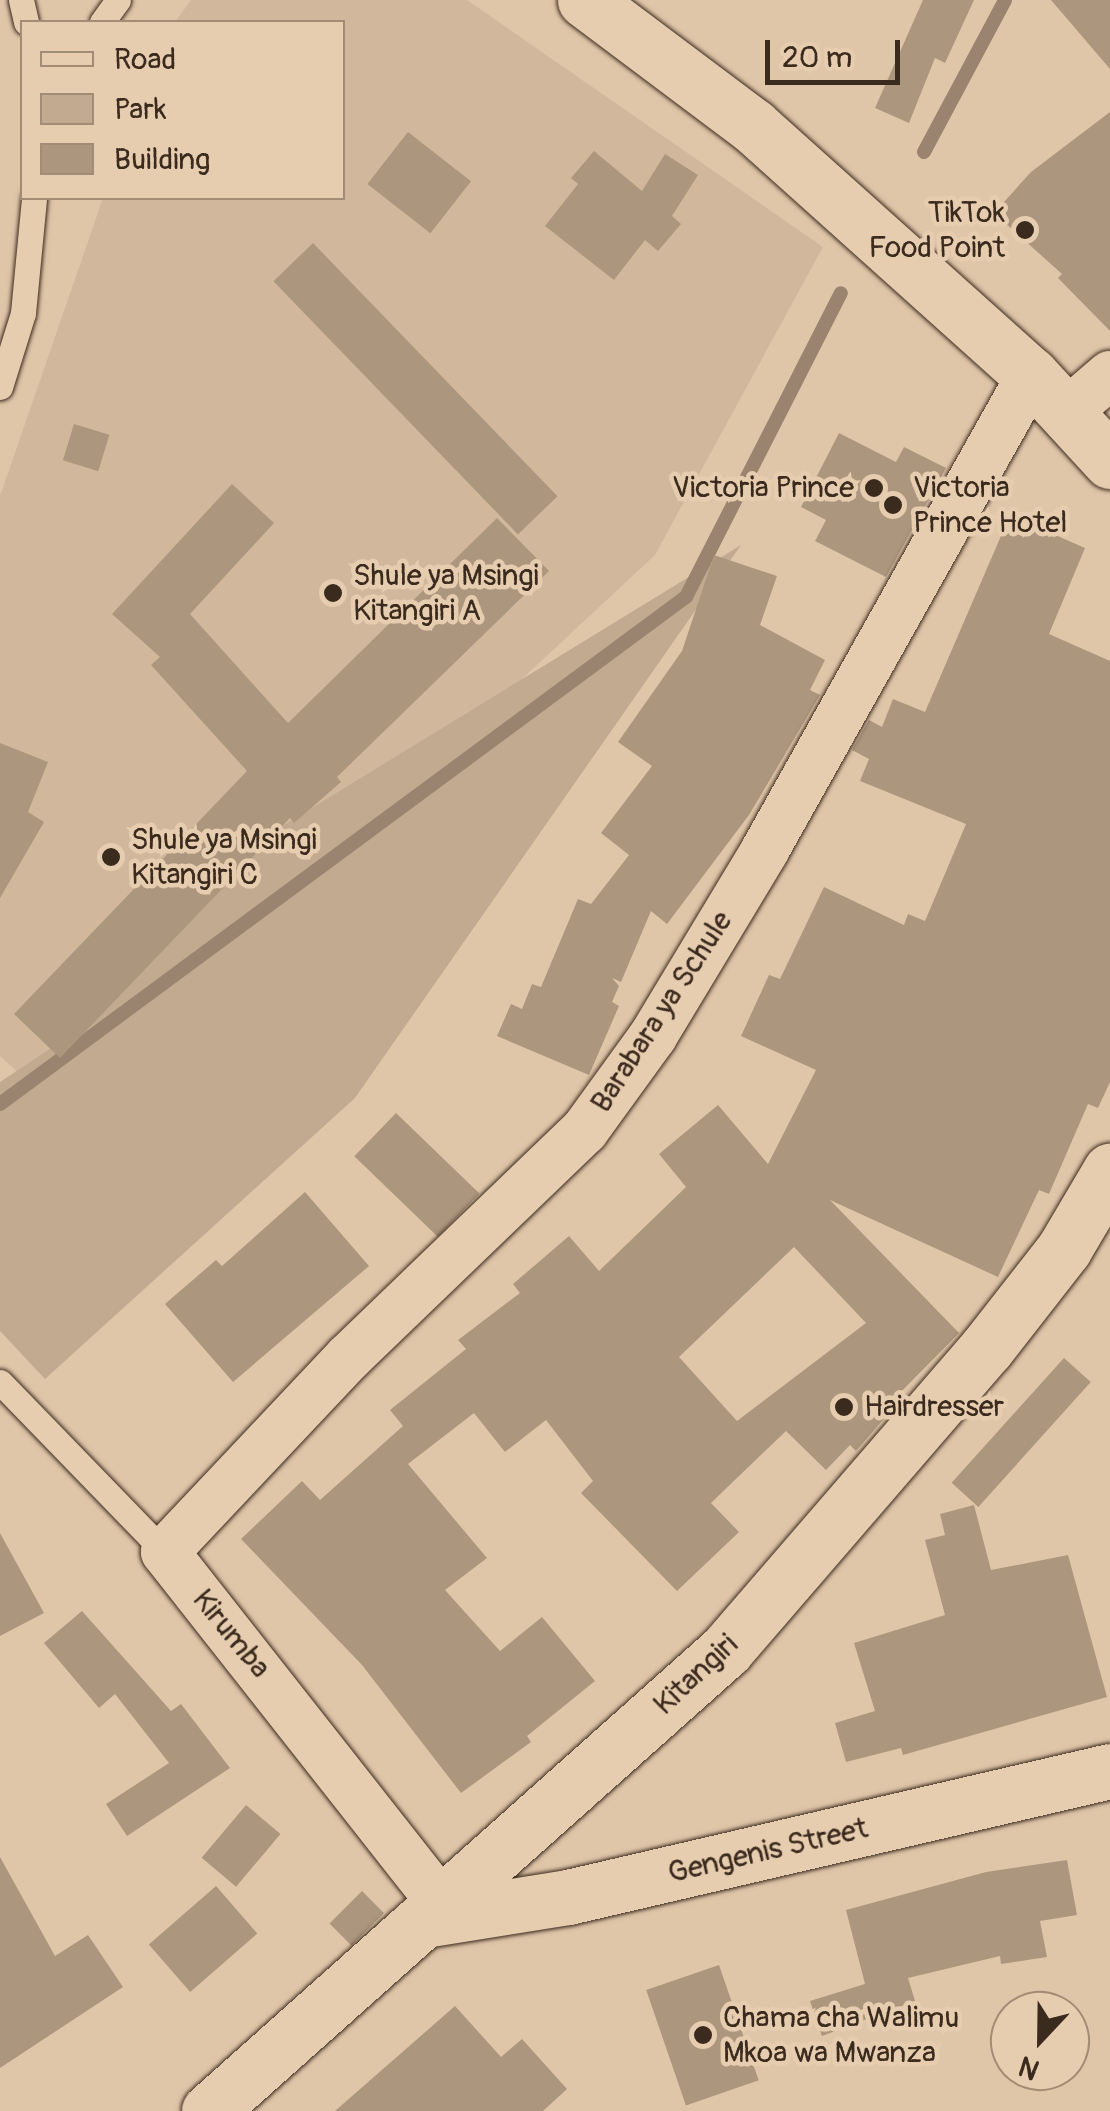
<!DOCTYPE html>
<html>
<head>
<meta charset="utf-8">
<style>
	body { margin:0 }
	#map { position:relative; width:1110px; height:2111px; overflow:hidden; background:#e0c6a9; font-family:Pangolin,sans-serif }
	div>[style] { position:absolute }
	.built>* { inset:0; background:#d1b89c }
	.green>* { inset:0; background:#c2aa90 }
	.stream>* { height:14px; margin:-7px; padding:0 7px; transform-origin:7px; border-radius:7px; background:#9a846f }
	.building>* { inset:0; background:#ad967e; transform-origin:0 0 }
	.roads { filter:drop-shadow(0 0 2px #3b2a1e) drop-shadow(0 0 2px #3b2a1e) }
	.lane>* { height:25px; margin:-12.5px; padding:0 12.5px; transform-origin:12.5px; border-radius:12.5px; background:#e7cdaf }
	.street>* { height:48px; margin:-24px; padding:0 24px; transform-origin:24px; border-radius:24px; background:#e7cdaf }
	.secondary>* { height:55px; margin:-27.5px; padding:0 27.5px; transform-origin:27.5px; border-radius:27.5px; background:#e7cdaf }
	.dots>* { width:28px; height:28px; translate:-50% -50%; box-sizing:border-box; border:5px solid #e7cdaf; border-radius:50% }
	span { translate:-50% -50%; white-space:nowrap; text-align:center; line-height:1.15; -webkit-text-stroke:9px #e7cdaf; paint-order:stroke }
	.poi-label { font-size:30px; color:#3b2a1e }
	.right { translate:-100% -50%; text-align:right }
	.left { translate:0 -50%; text-align:left }
	.street-label { font-size:30px; color:#3b2a1e }
	.legend { position:absolute; left:20px; top:20px; width:325px; height:180px; box-sizing:border-box; background:#e7cdaf; border:2px solid #a28c75; margin:0; padding:12px 18px; list-style:none; font-size:30px; color:#3b2a1e }
	.legend li { display:flex; align-items:center; gap:20px; height:50px }
	.legend b { width:50px; border:2px solid #a28c75 }
	.north { position:absolute; left:990px; top:1991px; width:100px; height:100px; box-sizing:border-box; background:#e7cdaf; border:2px solid #a28c75; border-radius:50%; rotate:202deg; font-size:28px; font-weight:700; line-height:40px; text-align:center; color:#3b2a1e }
	.north::after { content:''; display:block; margin:auto; width:35px; height:45px; background:#3b2a1e; clip-path:polygon(50% 0,100% 100%,50% 72%,0 100%) }
	.scale { position:absolute; left:765px; top:40px; width:135px; height:45px; box-sizing:border-box; border:5px solid #3b2a1e; border-top:0; padding-left:12px; font-size:30px; line-height:35px; white-space:nowrap; color:#3b2a1e; -webkit-text-stroke:8px #e7cdaf; paint-order:stroke }
</style>
</head>
<body>
<div id="map">
	<div class="built">
		<div style="clip-path:polygon(191px 0,467px 0,823px 247px,655px 555px,60px 1110px,0 1056px,0 496px,103px 198px,342px 198px,342px 22px,175px 22px)"></div>
	</div>
	<div class="green">
		<div style="clip-path:polygon(741px 545px,355px 1098px,45px 1379px,0 1331px,0 1082px,89px 1023px,271px 833px)"></div>
	</div>
	<div class="stream">
		<div style="left:924px;top:152px;width:172px;rotate:-61.9deg"></div>
		<div style="left:0;top:1104px;width:853px;rotate:-36.47deg"></div>
		<div style="left:686px;top:597px;width:341px;rotate:-63deg"></div>
	</div>
	<div class="building">
		<div style="clip-path:polygon(923px 0,974px 0,945px 63px,935px 58px,909px 123px,875px 108px)"></div>
		<div style="clip-path:polygon(1051px 0,1110px 0,1110px 69px)"></div>
		<div style="clip-path:polygon(1110px 112px,1110px 331px,1058px 278px,1062px 274px,994px 213px,1031px 172px)"></div>
		<div style="left:408px;top:132px;width:80px;height:66px;rotate:38deg"></div>
		<div style="clip-path:polygon(594px 151px,642px 191px,665px 154px,698px 175px,672px 216px,681px 224px,658px 251px,645px 240px,614px 280px,545px 226px,578px 184px,571px 178px)"></div>
		<div style="left:313px;top:243px;width:352px;height:55px;rotate:46deg"></div>
		<div style="left:74px;top:424px;width:37px;height:38px;rotate:17deg"></div>
		<div style="clip-path:polygon(839px 433px,896px 462px,904px 447px,946px 468px,886px 577px,815px 541px,826px 520px,801px 507px)"></div>
		<div style="clip-path:polygon(232px 484px,274px 523px,190px 614px,288px 723px,497px 518px,549px 571px,337px 777px,341px 782px,294px 823px,290px 818px,60px 1058px,14px 1014px,247px 771px,151px 665px,160px 657px,112px 614px)"></div>
		<div style="clip-path:polygon(evenodd,1010px 515px,1085px 548px,1049px 634px,1110px 661px,1110px 1082px,1098px 1108px,1088px 1104px,1049px 1194px,1039px 1190px,998px 1277px,830px 1200px,959px 1333px,890px 1403px,894px 1407px,856px 1451px,850px 1445px,826px 1470px,786px 1431px,711px 1503px,739px 1532px,677px 1591px,581px 1493px,593px 1481px,546px 1420px,505px 1452px,474px 1413px,408px 1464px,487px 1558px,445px 1590px,500px 1651px,542px 1617px,595px 1681px,527px 1736px,531px 1742px,461px 1793px,362px 1665px,241px 1539px,302px 1481px,320px 1500px,403px 1426px,390px 1410px,466px 1349px,458px 1340px,520px 1293px,513px 1284px,569px 1236px,599px 1271px,686px 1187px,659px 1154px,718px 1105px,768px 1164px,816px 1070px,741px 1036px,769px 975px,780px 979px,824px 887px,904px 925px,908px 914px,925px 921px,966px 824px,860px 781px,869px 759px,852px 750px,869px 720px,882px 727px,893px 699px,925px 712px,1010px 515px,794px 1247px,866px 1323px,737px 1421px,679px 1357px,794px 1247px)"></div>
		<div style="clip-path:polygon(714px 555px,777px 576px,760px 625px,825px 660px,810px 690px,820px 695px,749px 815px,667px 924px,651px 911px,621px 982px,612px 978px,619px 986px,612px 1002px,619px 1006px,589px 1075px,497px 1036px,511px 1004px,522px 1009px,532px 984px,541px 987px,578px 899px,591px 904px,629px 855px,601px 833px,652px 766px,618px 742px,682px 651px)"></div>
		<div style="clip-path:polygon(0 743px,48px 762px,28px 812px,44px 822px,0 898px)"></div>
		<div style="left:396px;top:1113px;width:116px;height:60px;rotate:44deg"></div>
		<div style="clip-path:polygon(305px 1192px,369px 1266px,233px 1382px,165px 1304px,216px 1260px,222px 1266px)"></div>
		<div style="left:1064px;top:1358px;width:36px;height:168px;rotate:42deg"></div>
		<div style="clip-path:polygon(974px 1505px,991px 1570px,1068px 1555px,1107px 1697px,903px 1755px,901px 1748px,846px 1762px,835px 1723px,875px 1711px,854px 1643px,945px 1615px,925px 1540px,945px 1535px,940px 1514px)"></div>
		<div style="clip-path:polygon(0 1533px,44px 1613px,0 1636px)"></div>
		<div style="clip-path:polygon(82px 1611px,171px 1711px,181px 1704px,230px 1768px,127px 1836px,106px 1804px,169px 1763px,115px 1694px,99px 1708px,44px 1643px)"></div>
		<div style="left:246px;top:1805px;width:45px;height:69px;rotate:40deg"></div>
		<div style="clip-path:polygon(0 1857px,55px 1956px,88px 1935px,123px 1987px,0 2068px)"></div>
		<div style="clip-path:polygon(1067px 1860px,1077px 1915px,1040px 1921px,1047px 1957px,1001px 1964px,1000px 1956px,908px 1978px,915px 2001px,822px 2036px,810px 2001px,865px 1984px,846px 1910px,986px 1872px)"></div>
		<div style="left:216px;top:1886px;width:63px;height:89px;rotate:49deg"></div>
		<div style="left:362px;top:1891px;width:31px;height:46px;rotate:45deg"></div>
		<div style="left:719px;top:1965px;width:122px;height:77px;rotate:71deg"></div>
		<div style="clip-path:polygon(455px 2006px,501px 2057px,522px 2039px,567px 2089px,543px 2111px,335px 2111px)"></div>
	</div>
	<div class="roads">
		<div class="lane">
			<div style="left:21px;top:0;width:23px;rotate:77deg"></div>
			<div style="left:102px;top:22px;width:27px;rotate:-54deg"></div>
			<div style="left:0;top:387px;width:77px;rotate:-72.7deg"></div>
			<div style="left:23px;top:313px;width:116px;rotate:-84.5deg"></div>
			<div style="left:0;top:1382px;width:237px;rotate:45.9deg"></div>
		</div>
		<div class="street">
			<div style="left:1067px;top:412px;width:57px;rotate:-40.7deg"></div>
			<div style="left:442px;top:1904px;width:448px;rotate:-128.2deg"></div>
			<div style="left:165px;top:1552px;width:268px;rotate:-46.7deg"></div>
			<div style="left:349px;top:1357px;width:327px;rotate:-43.9deg"></div>
			<div style="left:585px;top:1130px;width:116px;rotate:-54.1deg"></div>
			<div style="left:653px;top:1036px;width:217px;rotate:-58.9deg"></div>
			<div style="left:765px;top:850px;width:544px;rotate:-60.75deg"></div>
		</div>
		<div class="secondary">
			<div style="left:585px;top:0;width:210px;rotate:36.9deg"></div>
			<div style="left:753px;top:126px;width:373px;rotate:41.9deg"></div>
			<div style="left:1031px;top:375px;width:117px;rotate:47.4deg"></div>
			<div style="left:424px;top:1920px;width:146px;rotate:-9.1deg"></div>
			<div style="left:568px;top:1897px;width:556px;rotate:-13.09deg"></div>
			<div style="left:209px;top:2111px;width:693px;rotate:-41.72deg"></div>
			<div style="left:726px;top:1650px;width:398px;rotate:-49.2deg"></div>
			<div style="left:986px;top:1349px;width:127px;rotate:-52deg"></div>
			<div style="left:1064px;top:1249px;width:91px;rotate:-59.5deg"></div>
		</div>
	</div>
	<div class="dots">
		<div style="left:1025px;top:230px;background:#3b2a1e"></div>
		<div style="left:874px;top:488px;background:#3b2a1e"></div>
		<div style="left:893px;top:505px;background:#3b2a1e"></div>
		<div style="left:333px;top:593px;background:#3b2a1e"></div>
		<div style="left:111px;top:857px;background:#3b2a1e"></div>
		<div style="left:844px;top:1407px;background:#3b2a1e"></div>
		<div style="left:703px;top:2035px;background:#3b2a1e"></div>
	</div>
	<div class="poi-label">
		<span class="right" style="left:1005px;top:230px">TikTok<br>Food Point</span>
		<span class="right" style="left:854px;top:488px">Victoria Prince</span>
		<span class="left" style="left:913px;top:505px">Victoria<br>Prince Hotel</span>
		<span class="left" style="left:353px;top:593px">Shule ya Msingi<br>Kitangiri A</span>
		<span class="left" style="left:131px;top:857px">Shule ya Msingi<br>Kitangiri C</span>
		<span class="left" style="left:864px;top:1407px">Hairdresser</span>
		<span class="left" style="left:723px;top:2035px">Chama cha Walimu<br>Mkoa wa Mwanza</span>
	</div>
	<div class="street-label">
		<span style="left:662px;top:1012px;rotate:-57deg">Barabara ya Schule</span>
		<span style="left:231px;top:1634px;rotate:51deg">Kirumba</span>
		<span style="left:696px;top:1675px;rotate:-43deg">Kitangiri</span>
		<span style="left:768px;top:1851px;rotate:-13deg">Gengenis Street</span>
	</div>
	<ul class="legend">
	<li><b style="height:12px;background:#e7cdaf"></b>Road</li>
	<li><b style="height:28px;background:#c2aa90"></b>Park</li>
	<li><b style="height:28px;background:#ad967e"></b>Building</li>
	</ul>
	<div class="north">N</div>
	<div class="scale">20 m</div>
</div>
</body>
</html>
